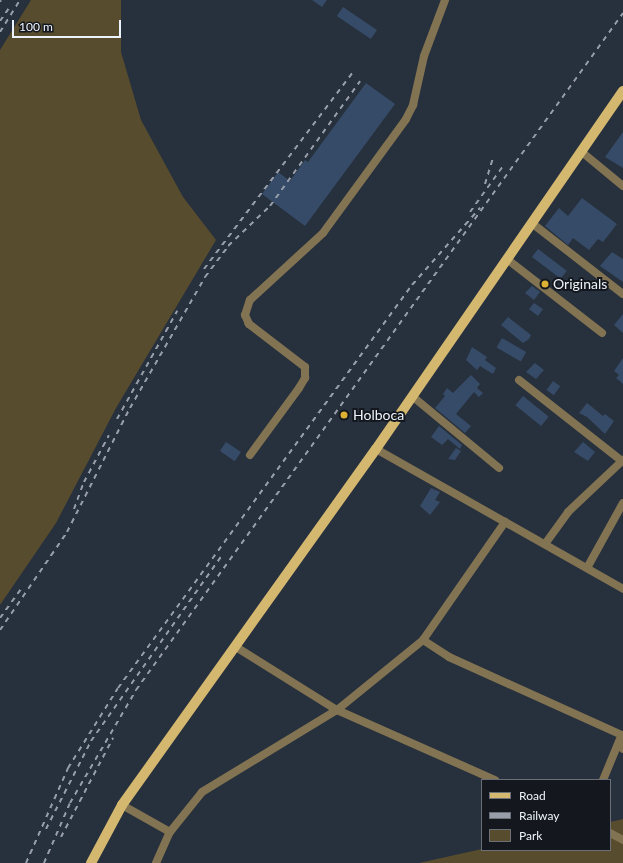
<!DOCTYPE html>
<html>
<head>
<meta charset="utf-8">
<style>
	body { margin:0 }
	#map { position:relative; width:623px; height:863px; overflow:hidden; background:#27303d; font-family:Lato,sans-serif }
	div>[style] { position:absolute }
	.green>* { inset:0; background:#584c2e }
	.building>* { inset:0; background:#364b67; transform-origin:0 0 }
	.minor>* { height:8px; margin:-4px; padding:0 4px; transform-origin:4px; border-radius:4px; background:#827452 }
	.major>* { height:10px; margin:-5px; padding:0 5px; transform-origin:5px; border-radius:5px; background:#d4b86f }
	.rail>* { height:2px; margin-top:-1px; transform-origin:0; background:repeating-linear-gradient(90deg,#989faa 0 5px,transparent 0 10px) }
	.dots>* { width:11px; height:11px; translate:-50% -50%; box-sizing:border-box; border:2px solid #14181e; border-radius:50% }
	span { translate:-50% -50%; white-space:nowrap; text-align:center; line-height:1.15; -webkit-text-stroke:4px #14181e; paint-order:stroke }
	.poi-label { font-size:14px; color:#edf3fc }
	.left { translate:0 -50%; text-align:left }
	.legend { position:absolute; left:481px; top:779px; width:130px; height:72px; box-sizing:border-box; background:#14181e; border:1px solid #6b7077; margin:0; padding:5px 7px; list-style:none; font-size:12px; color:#edf3fc }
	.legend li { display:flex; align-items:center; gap:8px; height:20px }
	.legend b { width:20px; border:1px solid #6b7077 }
	.scale { position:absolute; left:12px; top:20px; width:109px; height:18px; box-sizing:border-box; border:2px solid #edf3fc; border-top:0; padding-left:5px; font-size:12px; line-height:14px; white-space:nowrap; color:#edf3fc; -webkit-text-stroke:3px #14181e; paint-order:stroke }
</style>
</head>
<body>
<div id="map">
	<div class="green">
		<div style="clip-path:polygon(31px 0,121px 0,121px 52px,141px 120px,183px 197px,216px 240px,116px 408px,56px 523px,0 605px,0 50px)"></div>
		<div style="clip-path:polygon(623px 819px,623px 863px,419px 863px,482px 849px,610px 850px,610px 822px)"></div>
	</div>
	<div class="building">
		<div style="clip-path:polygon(312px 0,327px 0,322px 7px)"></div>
		<div style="left:343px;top:7px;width:41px;height:11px;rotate:34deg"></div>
		<div style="clip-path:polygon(366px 83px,395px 104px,305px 226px,262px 194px,278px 172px,290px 181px,305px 160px,308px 162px)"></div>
		<div style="clip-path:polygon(623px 132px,623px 168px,605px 157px)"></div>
		<div style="clip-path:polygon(582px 198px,617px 224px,603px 242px,598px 239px,589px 250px,573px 238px,568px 245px,545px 226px,559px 208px,568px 216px)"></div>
		<div style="left:538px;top:249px;width:36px;height:10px;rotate:37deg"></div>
		<div style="clip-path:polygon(612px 252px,623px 259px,623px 282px,600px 266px)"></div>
		<div style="clip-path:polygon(532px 286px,540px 292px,534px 300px,525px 293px)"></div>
		<div style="clip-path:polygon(534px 303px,543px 309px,538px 316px,529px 309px)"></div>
		<div style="clip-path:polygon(623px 314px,623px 333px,614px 325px)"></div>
		<div style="clip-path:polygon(508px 317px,531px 335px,529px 339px,523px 343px,501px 325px)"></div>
		<div style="left:502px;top:338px;width:28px;height:11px;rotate:30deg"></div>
		<div style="clip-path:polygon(472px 347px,487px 357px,485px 360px,496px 368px,493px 374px,480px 366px,477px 370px,466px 360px)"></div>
		<div style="clip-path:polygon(623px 358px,623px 384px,616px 378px,619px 375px,614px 371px)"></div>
		<div style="clip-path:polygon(535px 363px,544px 370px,536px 379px,526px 372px)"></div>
		<div style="clip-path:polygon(471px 375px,480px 384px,477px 388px,483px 393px,479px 397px,474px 392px,456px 414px,471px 426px,465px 433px,435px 408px,445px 396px,443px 394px,447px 388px,453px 393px)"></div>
		<div style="left:553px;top:381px;width:9px;height:11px;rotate:36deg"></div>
		<div style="left:523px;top:396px;width:33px;height:12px;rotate:39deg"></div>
		<div style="clip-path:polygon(587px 403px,603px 416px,605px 414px,614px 421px,605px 434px,587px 417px,579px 413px)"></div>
		<div style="clip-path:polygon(439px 426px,462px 445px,460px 449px,448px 439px,442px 445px,431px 437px)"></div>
		<div style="left:226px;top:442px;width:18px;height:11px;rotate:34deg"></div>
		<div style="clip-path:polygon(583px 442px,595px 452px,588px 461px,574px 452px)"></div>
		<div style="clip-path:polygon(456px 448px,461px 451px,455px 460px,448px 459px)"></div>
		<div style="clip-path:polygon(431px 488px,440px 492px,435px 500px,440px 502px,430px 515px,420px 506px)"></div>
	</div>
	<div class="minor">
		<div style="left:583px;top:153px;width:52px;rotate:39.5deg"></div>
		<div style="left:533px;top:224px;width:114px;rotate:37.9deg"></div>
		<div style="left:508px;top:260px;width:119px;rotate:37.8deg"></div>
		<div style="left:519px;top:380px;width:131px;rotate:38.2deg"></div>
		<div style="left:412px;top:396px;width:113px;rotate:39.6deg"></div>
		<div style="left:376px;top:449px;width:284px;rotate:29.5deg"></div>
		<div style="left:250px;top:455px;width:83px;rotate:-53.8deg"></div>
		<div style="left:299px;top:388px;width:12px;rotate:-59deg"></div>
		<div style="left:305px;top:378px;width:11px;rotate:-90deg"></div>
		<div style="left:305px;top:367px;width:71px;rotate:-142.5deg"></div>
		<div style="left:249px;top:324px;width:10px;rotate:-114deg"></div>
		<div style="left:245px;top:315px;width:16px;rotate:-72deg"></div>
		<div style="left:250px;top:300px;width:99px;rotate:-42.5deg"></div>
		<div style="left:323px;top:233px;width:141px;rotate:-53.9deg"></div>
		<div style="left:406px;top:119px;width:16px;rotate:-63deg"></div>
		<div style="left:413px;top:105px;width:50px;rotate:-77.3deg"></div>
		<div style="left:424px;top:56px;width:60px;rotate:-69.4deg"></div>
		<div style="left:545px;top:544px;width:39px;rotate:-54deg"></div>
		<div style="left:568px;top:512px;width:76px;rotate:-43.4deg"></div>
		<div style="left:587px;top:568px;width:74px;rotate:-61deg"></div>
		<div style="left:423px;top:640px;width:31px;rotate:33deg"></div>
		<div style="left:449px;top:657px;width:190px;rotate:24.3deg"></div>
		<div style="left:622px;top:735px;width:11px;rotate:100deg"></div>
		<div style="left:620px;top:746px;width:4px;rotate:45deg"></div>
		<div style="left:236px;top:647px;width:119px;rotate:32deg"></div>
		<div style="left:337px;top:710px;width:173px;rotate:23.9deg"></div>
		<div style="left:603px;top:780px;width:44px;rotate:-67.5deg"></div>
		<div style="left:122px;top:805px;width:55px;rotate:29.4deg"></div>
		<div style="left:610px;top:833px;width:15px;rotate:28deg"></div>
		<div style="left:156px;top:863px;width:34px;rotate:-66deg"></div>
		<div style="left:170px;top:832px;width:51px;rotate:-51.3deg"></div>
		<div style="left:202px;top:792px;width:158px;rotate:-31.3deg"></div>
		<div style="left:337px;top:710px;width:111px;rotate:-39.1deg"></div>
		<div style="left:423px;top:640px;width:144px;rotate:-55.2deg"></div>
	</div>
	<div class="major">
		<div style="left:91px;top:863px;width:66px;rotate:-61.9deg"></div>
		<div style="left:122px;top:805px;width:437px;rotate:-54.5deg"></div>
		<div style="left:376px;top:449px;width:435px;rotate:-55.4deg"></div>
	</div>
	<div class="rail">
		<div style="left:0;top:2px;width:2px;rotate:-63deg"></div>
		<div style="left:0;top:21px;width:19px;rotate:-55deg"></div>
		<div style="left:0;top:32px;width:38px;rotate:-58deg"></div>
		<div style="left:485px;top:184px;width:27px;rotate:-73deg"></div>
		<div style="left:470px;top:212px;width:57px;rotate:-54.3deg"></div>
		<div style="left:204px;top:269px;width:246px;rotate:-52.9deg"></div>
		<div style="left:117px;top:419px;width:124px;rotate:-60.9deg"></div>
		<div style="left:74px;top:509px;width:29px;rotate:-70deg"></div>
		<div style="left:84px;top:482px;width:53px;rotate:-62deg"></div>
		<div style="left:0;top:618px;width:39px;rotate:-54deg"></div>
		<div style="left:0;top:630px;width:119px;rotate:-55.6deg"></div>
		<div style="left:67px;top:532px;width:139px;rotate:-63.1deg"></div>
		<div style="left:130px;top:408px;width:151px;rotate:-60.2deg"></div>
		<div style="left:205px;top:277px;width:39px;rotate:-53deg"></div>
		<div style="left:228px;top:246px;width:58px;rotate:-43.6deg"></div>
		<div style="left:270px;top:206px;width:154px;rotate:-54.2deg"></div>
		<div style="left:46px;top:829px;width:99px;rotate:-62.9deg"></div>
		<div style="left:91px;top:741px;width:228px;rotate:-54.8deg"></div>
		<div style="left:61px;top:837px;width:112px;rotate:-62.3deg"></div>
		<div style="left:26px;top:863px;width:104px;rotate:-66.1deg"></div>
		<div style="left:68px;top:768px;width:94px;rotate:-58deg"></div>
		<div style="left:118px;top:688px;width:499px;rotate:-53.9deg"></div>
		<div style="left:412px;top:285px;width:103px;rotate:-48.6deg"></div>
		<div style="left:44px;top:863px;width:65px;rotate:-66.6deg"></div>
		<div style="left:70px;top:803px;width:131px;rotate:-59.7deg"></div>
		<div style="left:136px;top:690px;width:834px;rotate:-54.27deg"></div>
	</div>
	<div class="dots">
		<div style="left:545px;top:284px;background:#ddb133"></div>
		<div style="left:344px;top:415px;background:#ddb133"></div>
	</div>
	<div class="poi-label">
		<span class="left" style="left:553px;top:284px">Originals</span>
		<span class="left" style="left:353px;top:415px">Holboca</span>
	</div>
	<ul class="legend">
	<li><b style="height:5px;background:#d4b86f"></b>Road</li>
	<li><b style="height:5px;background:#989faa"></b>Railway</li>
	<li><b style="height:11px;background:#584c2e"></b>Park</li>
	</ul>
	<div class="scale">100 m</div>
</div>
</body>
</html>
